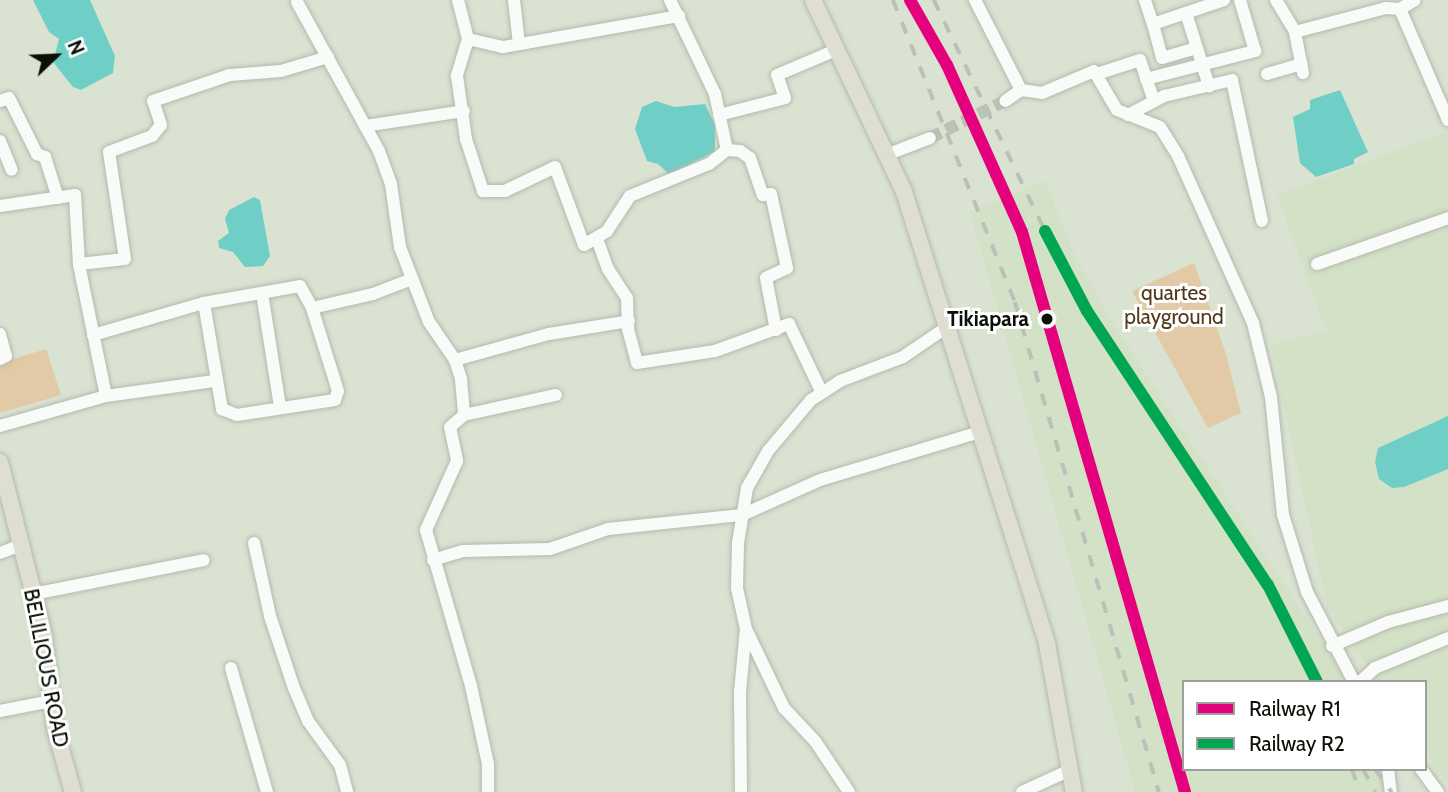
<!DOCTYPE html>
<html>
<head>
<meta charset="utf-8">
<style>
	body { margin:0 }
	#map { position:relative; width:1448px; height:792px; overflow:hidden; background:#dae3d2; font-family:Cabin,sans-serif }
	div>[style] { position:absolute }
	.built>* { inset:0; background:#d3e1c6 }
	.green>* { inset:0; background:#e1caa5 }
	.water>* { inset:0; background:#6fcfc7 }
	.minor-tunnel>* { height:12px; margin-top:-6px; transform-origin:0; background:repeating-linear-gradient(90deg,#bbc3b4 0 12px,transparent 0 18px) }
	.roads { filter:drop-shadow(0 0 2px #b4baae) drop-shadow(0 0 2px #b4baae) }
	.minor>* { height:12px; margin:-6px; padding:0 6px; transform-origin:6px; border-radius:6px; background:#f9fbf8 }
	.major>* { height:16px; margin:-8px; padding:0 8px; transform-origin:8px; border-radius:8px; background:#deded2 }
	.rail>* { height:3.5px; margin-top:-1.75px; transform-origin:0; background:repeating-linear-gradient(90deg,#bdbfbb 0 12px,transparent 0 24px) }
	.rail-1>* { height:12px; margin:-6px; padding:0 6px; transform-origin:6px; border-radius:6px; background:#e5007d }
	.rail-2>* { height:12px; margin:-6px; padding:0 6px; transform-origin:6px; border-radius:6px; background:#00a651 }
	.dots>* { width:19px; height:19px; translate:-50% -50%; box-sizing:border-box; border:4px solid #fff; border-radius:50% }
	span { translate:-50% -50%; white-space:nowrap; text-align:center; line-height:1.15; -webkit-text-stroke:6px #fff; paint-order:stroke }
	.park-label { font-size:21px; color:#52381b }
	.stop-label { font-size:21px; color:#0b1007; font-weight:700 }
	.right { translate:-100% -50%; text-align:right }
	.street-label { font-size:21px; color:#0b1007 }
	.legend { position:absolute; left:1182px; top:680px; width:245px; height:91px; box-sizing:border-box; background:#fff; border:2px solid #9d9f9c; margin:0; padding:9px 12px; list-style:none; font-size:21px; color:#0b1007 }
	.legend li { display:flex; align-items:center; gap:14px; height:35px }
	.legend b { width:35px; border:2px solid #9d9f9c }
	.north { position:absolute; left:21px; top:21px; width:70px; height:70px; -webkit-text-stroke:5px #fff; paint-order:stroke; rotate:67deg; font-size:19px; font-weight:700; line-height:28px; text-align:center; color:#0b1007 }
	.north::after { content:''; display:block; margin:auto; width:24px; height:32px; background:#0b1007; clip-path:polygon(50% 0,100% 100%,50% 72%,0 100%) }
</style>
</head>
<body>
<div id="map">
	<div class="built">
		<div style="clip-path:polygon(1448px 131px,1448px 784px,1425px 751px,1425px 682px,1378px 682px,1327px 606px,1271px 345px,1326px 330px,1277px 195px)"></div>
		<div style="clip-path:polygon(1045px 181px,1074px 254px,1114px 325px,1348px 682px,1184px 682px,1184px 769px,1388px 769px,1390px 792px,1135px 792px,970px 212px)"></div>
	</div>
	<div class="green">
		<div style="clip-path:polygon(1194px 263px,1226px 354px,1241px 413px,1208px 428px,1132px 291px)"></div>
		<div style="clip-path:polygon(46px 349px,61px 395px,0 413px,0 363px)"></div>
	</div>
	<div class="water">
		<div style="clip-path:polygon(33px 0,90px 0,115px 56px,113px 73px,81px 90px,73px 87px,53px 62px,59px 39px,49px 32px)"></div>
		<div style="clip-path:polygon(1340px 90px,1368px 152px,1354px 159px,1354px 164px,1316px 177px,1300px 163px,1293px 117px,1310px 109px,1310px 100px)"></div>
		<div style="clip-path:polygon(656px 101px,674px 107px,705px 104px,715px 125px,715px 151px,670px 175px,658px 164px,647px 161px,635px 129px,642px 107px)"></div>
		<div style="clip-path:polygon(254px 197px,260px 200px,270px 256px,263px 266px,245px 267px,233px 252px,219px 248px,218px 241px,229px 233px,225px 219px,229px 210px)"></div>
		<div style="clip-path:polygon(1448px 416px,1448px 469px,1404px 487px,1392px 488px,1379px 479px,1375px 462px,1378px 448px)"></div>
	</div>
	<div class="minor-tunnel">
		<div style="left:930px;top:138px;width:84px;rotate:-26.3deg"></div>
	</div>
	<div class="roads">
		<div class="minor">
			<div style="left:458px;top:0;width:40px;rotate:75.6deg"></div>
			<div style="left:468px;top:39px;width:39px;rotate:107deg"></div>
			<div style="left:457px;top:76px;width:64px;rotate:81.9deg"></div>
			<div style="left:466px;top:139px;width:55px;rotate:71.9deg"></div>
			<div style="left:483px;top:191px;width:22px"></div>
			<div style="left:505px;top:191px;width:55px;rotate:-25.6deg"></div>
			<div style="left:555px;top:167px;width:83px;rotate:69.6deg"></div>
			<div style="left:584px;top:245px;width:27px;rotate:-31deg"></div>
			<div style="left:607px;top:231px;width:42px;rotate:-56.7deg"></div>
			<div style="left:630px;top:196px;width:85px;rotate:-22.1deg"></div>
			<div style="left:709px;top:164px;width:23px;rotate:-38deg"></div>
			<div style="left:727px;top:150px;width:57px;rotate:-102.1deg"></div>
			<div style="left:715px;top:94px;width:104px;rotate:-115.6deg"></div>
			<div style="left:514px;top:0;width:44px;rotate:83.5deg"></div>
			<div style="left:975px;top:0;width:101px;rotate:62.9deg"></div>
			<div style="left:1021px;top:90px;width:19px;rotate:145deg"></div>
			<div style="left:1145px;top:0;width:25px;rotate:72deg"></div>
			<div style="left:1153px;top:24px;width:75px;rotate:-18.7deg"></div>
			<div style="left:1276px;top:0;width:37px;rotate:59deg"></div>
			<div style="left:1295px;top:32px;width:94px;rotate:-14.8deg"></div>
			<div style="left:1386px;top:8px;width:14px;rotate:4deg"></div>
			<div style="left:1400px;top:9px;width:121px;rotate:66.6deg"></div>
			<div style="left:297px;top:2px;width:170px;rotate:61.2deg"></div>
			<div style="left:379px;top:151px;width:35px;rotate:70deg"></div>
			<div style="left:391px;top:184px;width:64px;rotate:81.9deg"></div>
			<div style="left:400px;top:247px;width:80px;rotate:68.9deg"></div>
			<div style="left:429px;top:322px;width:46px;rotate:55.6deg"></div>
			<div style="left:455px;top:360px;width:20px;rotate:72deg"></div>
			<div style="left:461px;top:379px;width:36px;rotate:85deg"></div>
			<div style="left:464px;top:415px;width:18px;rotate:139deg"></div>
			<div style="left:450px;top:427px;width:35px;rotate:78deg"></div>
			<div style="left:457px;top:461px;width:76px;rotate:114.2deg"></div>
			<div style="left:426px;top:530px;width:162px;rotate:73.9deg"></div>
			<div style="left:471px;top:686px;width:80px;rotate:77.7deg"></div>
			<div style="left:488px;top:764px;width:28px;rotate:90deg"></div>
			<div style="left:1400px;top:9px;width:17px;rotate:-31deg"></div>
			<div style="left:1186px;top:13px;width:77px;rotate:72.5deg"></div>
			<div style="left:1153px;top:24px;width:35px;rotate:75deg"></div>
			<div style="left:1162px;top:58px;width:35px;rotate:-16deg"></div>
			<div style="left:1295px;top:32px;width:42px;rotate:79deg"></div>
			<div style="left:468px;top:39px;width:36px;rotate:13deg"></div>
			<div style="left:503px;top:47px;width:179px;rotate:-10deg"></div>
			<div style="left:1100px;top:73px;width:42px;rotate:-18deg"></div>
			<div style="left:1140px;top:60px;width:43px;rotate:71.1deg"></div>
			<div style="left:1267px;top:74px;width:36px;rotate:-16deg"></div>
			<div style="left:1146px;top:79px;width:113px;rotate:-14.4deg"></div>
			<div style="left:1255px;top:51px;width:53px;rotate:-106.4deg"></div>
			<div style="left:1021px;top:90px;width:21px;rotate:8deg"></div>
			<div style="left:1042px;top:93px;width:56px;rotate:-22.9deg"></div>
			<div style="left:1094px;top:71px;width:45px;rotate:59.5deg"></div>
			<div style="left:1117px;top:110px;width:46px;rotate:21.6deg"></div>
			<div style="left:1160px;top:127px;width:34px;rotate:58deg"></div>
			<div style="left:1178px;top:156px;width:183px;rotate:65.8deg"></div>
			<div style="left:1253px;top:323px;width:76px;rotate:76.3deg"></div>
			<div style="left:1271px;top:397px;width:119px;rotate:84.2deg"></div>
			<div style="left:1283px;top:515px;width:81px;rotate:72.7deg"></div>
			<div style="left:1307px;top:592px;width:102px;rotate:62.4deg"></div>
			<div style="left:0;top:101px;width:9px;rotate:-18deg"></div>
			<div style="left:9px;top:98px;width:63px;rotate:63.4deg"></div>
			<div style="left:37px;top:154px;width:9px;rotate:21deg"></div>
			<div style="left:45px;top:157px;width:43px;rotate:72.4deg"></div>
			<div style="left:719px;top:115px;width:68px;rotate:-14.4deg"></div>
			<div style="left:785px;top:98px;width:24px;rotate:-109deg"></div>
			<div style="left:777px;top:75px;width:64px;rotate:-23deg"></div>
			<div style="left:1128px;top:115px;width:41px;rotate:-27.8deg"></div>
			<div style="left:1164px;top:96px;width:70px;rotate:-13.2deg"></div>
			<div style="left:1232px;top:80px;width:144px;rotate:78deg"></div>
			<div style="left:365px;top:126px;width:100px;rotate:-8.6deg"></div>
			<div style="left:0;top:141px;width:31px;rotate:68deg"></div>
			<div style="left:727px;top:150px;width:13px;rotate:4deg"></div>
			<div style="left:740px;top:151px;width:12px;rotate:35deg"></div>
			<div style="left:750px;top:158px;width:39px;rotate:71deg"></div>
			<div style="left:763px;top:195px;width:8px;rotate:-7deg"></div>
			<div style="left:771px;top:194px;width:76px;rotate:77.8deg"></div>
			<div style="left:787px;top:268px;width:23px;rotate:155deg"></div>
			<div style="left:766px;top:278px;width:53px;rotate:79.1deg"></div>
			<div style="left:886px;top:155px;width:47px;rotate:-21.1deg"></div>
			<div style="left:0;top:206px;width:76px;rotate:-8.3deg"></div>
			<div style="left:75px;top:195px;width:69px;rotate:86.7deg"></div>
			<div style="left:597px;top:239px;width:32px;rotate:70deg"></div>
			<div style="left:608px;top:269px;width:35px;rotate:57deg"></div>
			<div style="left:627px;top:298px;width:31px;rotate:88deg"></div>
			<div style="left:628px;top:329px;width:35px;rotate:75deg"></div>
			<div style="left:637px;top:363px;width:79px;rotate:-8.7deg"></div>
			<div style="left:715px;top:351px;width:79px;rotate:-20deg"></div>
			<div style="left:789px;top:324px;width:76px;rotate:64.4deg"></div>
			<div style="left:1317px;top:264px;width:139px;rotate:-19.3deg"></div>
			<div style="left:262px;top:293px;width:115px;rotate:81deg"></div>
			<div style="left:204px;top:303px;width:97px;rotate:-10deg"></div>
			<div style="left:300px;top:286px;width:25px;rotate:61deg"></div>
			<div style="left:0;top:334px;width:23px;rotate:75deg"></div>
			<div style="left:6px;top:356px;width:7px;rotate:153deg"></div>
			<div style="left:93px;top:335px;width:116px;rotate:-16.1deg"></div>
			<div style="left:204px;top:303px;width:108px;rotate:80.4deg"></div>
			<div style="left:222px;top:409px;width:16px;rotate:22deg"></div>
			<div style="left:237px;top:415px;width:99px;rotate:-8.7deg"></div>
			<div style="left:335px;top:400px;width:9px;rotate:-72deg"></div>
			<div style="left:338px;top:391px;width:87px;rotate:-107.4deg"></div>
			<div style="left:312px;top:308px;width:63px;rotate:-12.9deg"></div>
			<div style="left:373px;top:294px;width:42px;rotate:-21deg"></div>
			<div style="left:455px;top:360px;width:98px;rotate:-15.5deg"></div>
			<div style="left:549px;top:334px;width:81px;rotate:-9.2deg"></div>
			<div style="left:106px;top:396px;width:109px;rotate:-7.9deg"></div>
			<div style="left:464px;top:415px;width:94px;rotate:-12.3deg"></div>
			<div style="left:0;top:426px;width:110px;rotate:-15.8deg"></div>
			<div style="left:106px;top:396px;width:135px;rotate:-101.6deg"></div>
			<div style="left:79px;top:264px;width:46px;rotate:-6.2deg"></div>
			<div style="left:125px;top:259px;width:108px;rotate:-98.5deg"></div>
			<div style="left:109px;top:152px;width:46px;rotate:-20.4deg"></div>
			<div style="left:152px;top:136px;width:14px;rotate:-51deg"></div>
			<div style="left:161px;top:125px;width:25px;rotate:-108deg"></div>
			<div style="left:153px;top:101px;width:81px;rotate:-18.7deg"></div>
			<div style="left:230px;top:75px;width:51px;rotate:-4.5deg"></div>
			<div style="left:281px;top:71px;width:49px;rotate:-16.6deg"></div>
			<div style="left:254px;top:543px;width:75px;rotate:77.6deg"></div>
			<div style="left:270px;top:616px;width:76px;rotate:71.6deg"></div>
			<div style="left:294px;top:688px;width:36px;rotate:67deg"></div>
			<div style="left:308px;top:721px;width:54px;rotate:54deg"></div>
			<div style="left:340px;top:765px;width:28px;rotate:75deg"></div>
			<div style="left:0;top:553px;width:22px;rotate:-21deg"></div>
			<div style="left:433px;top:560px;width:31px;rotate:-17deg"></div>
			<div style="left:463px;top:551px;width:87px;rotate:-1.3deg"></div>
			<div style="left:550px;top:549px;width:61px;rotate:-19deg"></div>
			<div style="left:608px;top:529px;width:135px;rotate:-6deg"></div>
			<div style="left:742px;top:515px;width:85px;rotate:-24.2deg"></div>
			<div style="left:820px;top:480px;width:167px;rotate:-16.7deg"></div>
			<div style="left:33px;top:594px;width:174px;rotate:-11.2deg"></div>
			<div style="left:746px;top:629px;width:42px;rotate:-102.4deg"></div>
			<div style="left:737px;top:588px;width:45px;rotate:-88.7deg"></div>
			<div style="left:738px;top:543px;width:56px;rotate:-80.7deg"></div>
			<div style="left:747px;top:488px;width:43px;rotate:-60.4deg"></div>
			<div style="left:768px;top:451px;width:67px;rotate:-49.9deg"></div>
			<div style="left:811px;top:400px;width:35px;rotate:-33deg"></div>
			<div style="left:840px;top:381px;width:67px;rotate:-20.9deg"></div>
			<div style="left:903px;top:357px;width:53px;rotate:-34.3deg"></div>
			<div style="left:1332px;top:646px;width:61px;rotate:-23.2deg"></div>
			<div style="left:1388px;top:622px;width:62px;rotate:-14.9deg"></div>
			<div style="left:231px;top:668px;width:129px;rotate:73.8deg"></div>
			<div style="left:1360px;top:682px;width:21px;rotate:-43deg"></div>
			<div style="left:1375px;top:668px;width:79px;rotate:-22.3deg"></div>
			<div style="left:0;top:711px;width:53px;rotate:-10.9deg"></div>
			<div style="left:1388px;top:769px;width:23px;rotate:83deg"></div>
			<div style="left:1421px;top:769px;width:29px;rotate:54deg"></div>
			<div style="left:741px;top:792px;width:100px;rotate:-90.6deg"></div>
			<div style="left:740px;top:692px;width:63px;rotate:-84.6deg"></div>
			<div style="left:746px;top:629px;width:88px;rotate:64.3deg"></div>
			<div style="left:784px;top:708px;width:45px;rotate:46.8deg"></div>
			<div style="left:815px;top:741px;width:61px;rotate:56.3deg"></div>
			<div style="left:1022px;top:792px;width:53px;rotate:-24.6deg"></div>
		</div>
		<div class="major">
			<div style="left:813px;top:0;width:212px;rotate:64.6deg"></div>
			<div style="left:904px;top:192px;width:474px;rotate:72.4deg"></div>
			<div style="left:1047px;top:644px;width:150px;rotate:79.7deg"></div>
			<div style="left:0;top:462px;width:179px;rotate:75.7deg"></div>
			<div style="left:44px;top:635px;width:94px;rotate:83.3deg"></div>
			<div style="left:55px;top:728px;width:66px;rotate:74.3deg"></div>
		</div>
	</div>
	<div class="rail">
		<div style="left:893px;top:0;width:326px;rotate:68deg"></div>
		<div style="left:1015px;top:302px;width:511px;rotate:73.62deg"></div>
		<div style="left:934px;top:0;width:311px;rotate:64.3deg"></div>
		<div style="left:1069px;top:280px;width:364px;rotate:56.9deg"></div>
		<div style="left:1268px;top:585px;width:109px;rotate:63.2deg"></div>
		<div style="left:1352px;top:769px;width:24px;rotate:71deg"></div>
		<div style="left:1363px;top:769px;width:26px;rotate:61deg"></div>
		<div style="left:1375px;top:769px;width:29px;rotate:54deg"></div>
	</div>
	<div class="rail-1">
		<div style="left:910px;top:0;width:75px;rotate:60.4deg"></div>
		<div style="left:947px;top:65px;width:183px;rotate:65.8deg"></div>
		<div style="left:1022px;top:232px;width:583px;rotate:73.77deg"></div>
	</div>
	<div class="rail-2">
		<div style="left:1045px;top:231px;width:90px;rotate:62.3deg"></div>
		<div style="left:1087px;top:311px;width:328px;rotate:56.6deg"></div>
		<div style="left:1268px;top:585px;width:109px;rotate:63.2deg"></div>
	</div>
	<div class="dots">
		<div style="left:1047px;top:319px;background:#0b1007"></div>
	</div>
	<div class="park-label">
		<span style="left:1174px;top:305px">quartes<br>playground</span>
	</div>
	<div class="stop-label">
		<span class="right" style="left:1029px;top:319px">Tikiapara</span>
	</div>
	<div class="street-label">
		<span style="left:46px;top:668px;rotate:79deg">BELILIOUS ROAD</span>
	</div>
	<ul class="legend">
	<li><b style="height:9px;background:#e5007d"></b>Railway R1</li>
	<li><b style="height:9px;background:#00a651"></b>Railway R2</li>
	</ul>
	<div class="north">N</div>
</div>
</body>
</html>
